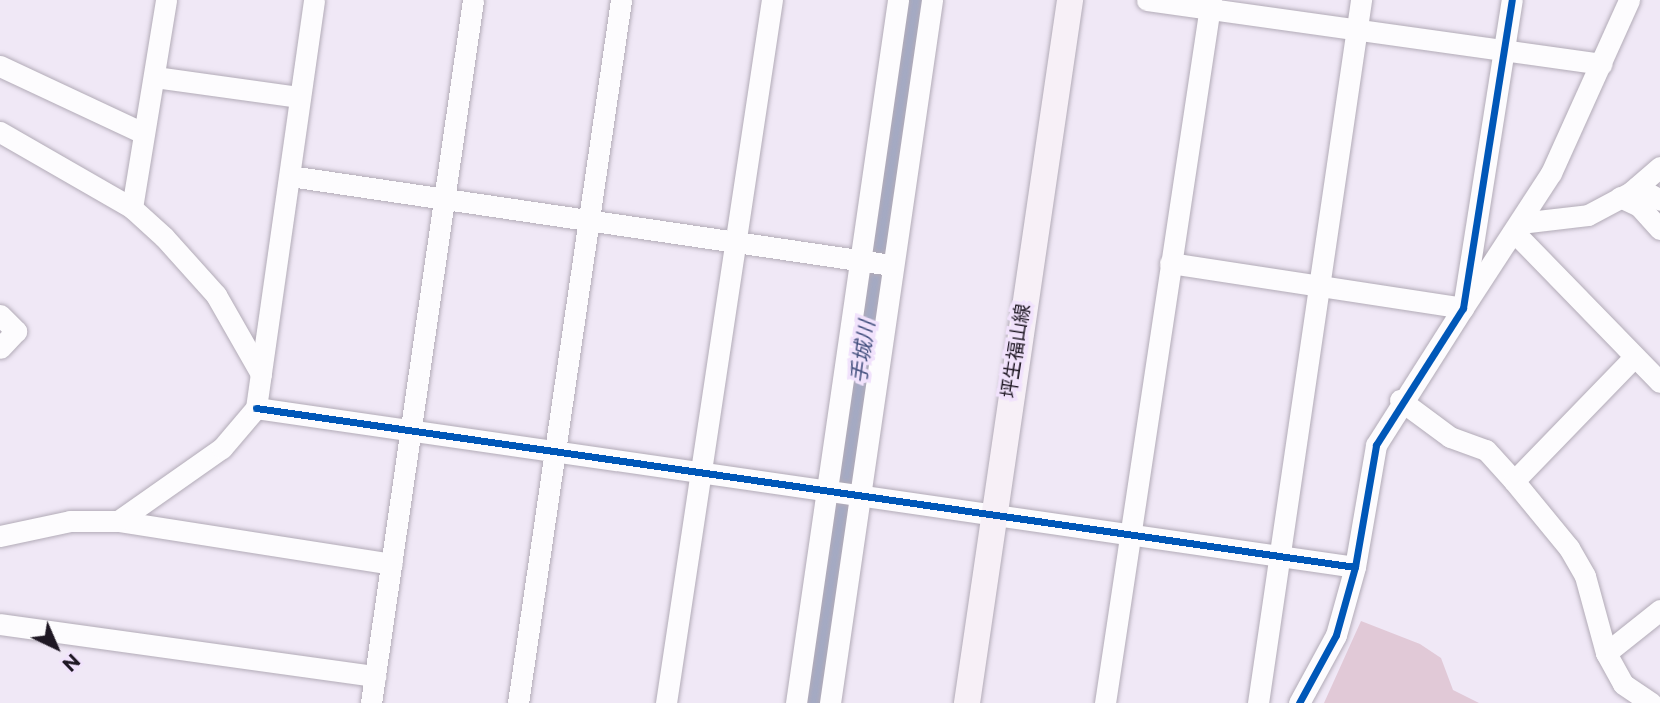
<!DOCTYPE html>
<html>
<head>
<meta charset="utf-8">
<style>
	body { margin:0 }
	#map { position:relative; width:1660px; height:703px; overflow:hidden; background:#f0e8f6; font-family:Montserrat,"Noto Sans JP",sans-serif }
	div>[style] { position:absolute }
	.green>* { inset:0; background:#e1c9d7 }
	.river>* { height:26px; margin:-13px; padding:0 13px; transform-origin:13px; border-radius:13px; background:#a4aac4 }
	.roads { filter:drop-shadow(0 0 2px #b2abb7) drop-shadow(0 0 2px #b2abb7) }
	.minor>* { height:21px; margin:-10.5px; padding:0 10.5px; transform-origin:10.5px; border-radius:10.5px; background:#fdfcfe }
	.major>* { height:26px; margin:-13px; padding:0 13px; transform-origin:13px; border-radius:13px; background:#f7f0f7 }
	.cycleway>* { height:7px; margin:-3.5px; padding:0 3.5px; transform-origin:3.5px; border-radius:3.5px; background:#0057b8 }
	span { translate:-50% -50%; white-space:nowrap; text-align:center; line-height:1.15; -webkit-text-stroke:7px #f1e2fc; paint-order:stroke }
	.street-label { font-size:19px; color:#1f1824 }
	.water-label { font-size:21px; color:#424f7d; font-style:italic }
	.north { position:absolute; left:21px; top:612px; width:70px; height:70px; -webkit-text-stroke:5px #f1e2fc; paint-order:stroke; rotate:136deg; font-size:19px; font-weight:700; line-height:28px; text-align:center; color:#1f1824 }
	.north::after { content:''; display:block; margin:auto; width:24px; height:32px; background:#1f1824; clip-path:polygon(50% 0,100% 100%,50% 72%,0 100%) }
</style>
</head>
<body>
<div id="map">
	<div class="green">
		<div style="clip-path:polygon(1361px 621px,1420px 644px,1441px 658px,1453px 690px,1479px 703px,1324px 703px)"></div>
	</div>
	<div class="river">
		<div style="left:811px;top:703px;width:711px;rotate:-81.58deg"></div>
	</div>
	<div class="roads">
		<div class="minor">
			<div style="left:1147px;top:0;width:459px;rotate:8deg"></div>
			<div style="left:0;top:66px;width:158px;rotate:25.1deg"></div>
			<div style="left:155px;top:77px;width:146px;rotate:7.9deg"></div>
			<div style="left:0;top:132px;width:152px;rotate:29.9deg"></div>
			<div style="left:132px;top:208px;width:43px;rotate:42.2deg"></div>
			<div style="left:164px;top:237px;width:78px;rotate:48.1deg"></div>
			<div style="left:216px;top:295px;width:91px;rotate:60.3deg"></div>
			<div style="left:290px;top:176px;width:608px;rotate:8.42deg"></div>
			<div style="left:1637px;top:187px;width:26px;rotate:29deg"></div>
			<div style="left:1620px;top:197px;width:21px;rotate:25deg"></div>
			<div style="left:1639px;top:206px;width:31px;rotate:48deg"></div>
			<div style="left:132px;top:208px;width:211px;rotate:-80.7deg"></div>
			<div style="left:1520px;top:223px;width:68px;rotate:-6.7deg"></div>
			<div style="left:1588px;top:215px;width:49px;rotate:-28.1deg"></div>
			<div style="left:1631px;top:192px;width:38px;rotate:-41deg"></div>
			<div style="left:1515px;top:233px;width:208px;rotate:45.8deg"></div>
			<div style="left:1170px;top:263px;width:296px;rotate:8.7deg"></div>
			<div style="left:1463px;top:308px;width:161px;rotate:-56.9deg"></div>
			<div style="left:1551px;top:173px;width:190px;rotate:-65.7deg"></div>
			<div style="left:0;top:315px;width:23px;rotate:45deg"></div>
			<div style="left:16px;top:331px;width:23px;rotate:133deg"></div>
			<div style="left:1400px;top:400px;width:62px;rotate:36.5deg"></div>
			<div style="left:1450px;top:437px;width:38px;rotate:20deg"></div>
			<div style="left:1486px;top:450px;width:42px;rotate:47.9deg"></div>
			<div style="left:1514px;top:481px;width:87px;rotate:50.6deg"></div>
			<div style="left:1569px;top:548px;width:32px;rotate:60deg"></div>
			<div style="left:1585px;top:576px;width:80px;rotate:74.7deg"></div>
			<div style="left:1606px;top:653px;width:35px;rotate:61deg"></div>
			<div style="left:1623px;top:684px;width:34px;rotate:34deg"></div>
			<div style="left:256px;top:408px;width:1110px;rotate:8.23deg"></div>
			<div style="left:1514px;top:481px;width:173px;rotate:-45.9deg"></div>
			<div style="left:118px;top:521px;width:277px;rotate:8.9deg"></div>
			<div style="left:0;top:536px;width:72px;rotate:-12.1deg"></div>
			<div style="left:70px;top:521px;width:48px"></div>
			<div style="left:118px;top:521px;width:127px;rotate:-35.1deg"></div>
			<div style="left:222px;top:448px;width:52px;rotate:-49.6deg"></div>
			<div style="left:256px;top:408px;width:412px;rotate:-81.9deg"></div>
			<div style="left:0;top:624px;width:379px;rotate:7.9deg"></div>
			<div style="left:1606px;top:653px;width:69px;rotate:-38.5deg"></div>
			<div style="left:371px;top:703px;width:710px;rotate:-81.74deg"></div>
			<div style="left:518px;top:703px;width:711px;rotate:-81.66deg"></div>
			<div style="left:666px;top:703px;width:711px;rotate:-81.43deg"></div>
			<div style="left:796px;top:703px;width:710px;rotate:-81.74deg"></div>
			<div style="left:830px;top:703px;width:710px;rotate:-81.74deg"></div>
			<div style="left:1105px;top:703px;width:711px;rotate:-81.43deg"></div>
			<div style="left:1258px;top:703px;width:711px;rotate:-81.66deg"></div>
			<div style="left:1299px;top:703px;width:77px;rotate:-61.4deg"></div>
			<div style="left:1336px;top:635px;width:71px;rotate:-74.4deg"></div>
			<div style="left:1355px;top:567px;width:124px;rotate:-80.2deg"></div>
			<div style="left:1376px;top:445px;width:162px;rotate:-57.6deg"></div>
			<div style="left:1463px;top:308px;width:312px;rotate:-81deg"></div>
		</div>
		<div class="major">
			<div style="left:967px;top:703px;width:711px;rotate:-81.66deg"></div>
		</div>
	</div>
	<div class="cycleway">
		<div style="left:256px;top:408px;width:1110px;rotate:8.23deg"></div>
		<div style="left:1299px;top:703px;width:77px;rotate:-61.4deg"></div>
		<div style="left:1336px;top:635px;width:71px;rotate:-74.4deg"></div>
		<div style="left:1355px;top:567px;width:124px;rotate:-80.2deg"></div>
		<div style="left:1376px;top:445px;width:162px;rotate:-57.6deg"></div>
		<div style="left:1463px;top:308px;width:312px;rotate:-81deg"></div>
	</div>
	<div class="street-label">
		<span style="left:1016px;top:351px;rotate:-81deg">坪生福山線</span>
	</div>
	<div class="water-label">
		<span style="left:863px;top:352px;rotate:-82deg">手城川</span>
	</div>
	<div class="north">N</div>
</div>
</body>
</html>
